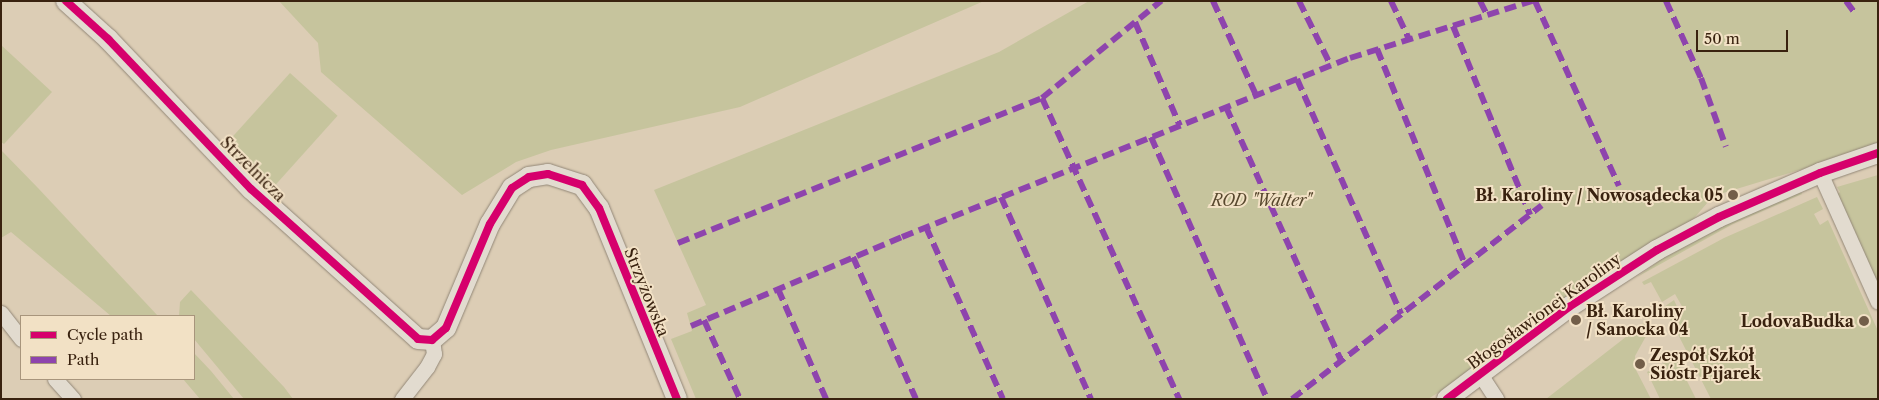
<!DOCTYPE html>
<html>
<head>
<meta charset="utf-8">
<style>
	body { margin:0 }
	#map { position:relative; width:1879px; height:400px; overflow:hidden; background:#dccdb5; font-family:"Libre Caslon Text",serif }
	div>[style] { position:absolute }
	.green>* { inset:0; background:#c6c49d; transform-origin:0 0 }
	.roads { filter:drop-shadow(0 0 1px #928777) drop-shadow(0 0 1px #928777) }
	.street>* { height:15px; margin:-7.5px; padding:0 7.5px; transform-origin:7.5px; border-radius:7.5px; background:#e2dbcf }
	.secondary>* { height:20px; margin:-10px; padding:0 10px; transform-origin:10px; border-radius:10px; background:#e2dbcf }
	.quiet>* { height:6px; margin-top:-3px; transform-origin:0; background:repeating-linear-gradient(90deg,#8e44ad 0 12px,transparent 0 18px) }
	.cycleway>* { height:8px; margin:-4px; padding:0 4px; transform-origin:4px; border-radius:4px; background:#d6006c }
	.dots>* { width:14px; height:14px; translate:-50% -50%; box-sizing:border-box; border:2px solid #f2e1c5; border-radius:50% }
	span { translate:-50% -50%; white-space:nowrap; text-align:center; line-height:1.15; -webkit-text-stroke:4px #f2e1c5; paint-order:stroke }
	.street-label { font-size:16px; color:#39220f }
	.poi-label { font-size:16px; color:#39220f; font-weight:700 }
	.right { translate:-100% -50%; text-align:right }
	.left { translate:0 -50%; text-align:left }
	.park-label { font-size:16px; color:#58482e; font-style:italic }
	.frame { position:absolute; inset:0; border:2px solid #39220f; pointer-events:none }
	.legend { position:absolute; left:20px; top:315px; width:175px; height:65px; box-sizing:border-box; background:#f2e1c5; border:1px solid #a8957c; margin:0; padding:6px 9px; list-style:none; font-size:15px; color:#39220f }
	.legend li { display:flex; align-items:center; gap:10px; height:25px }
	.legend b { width:25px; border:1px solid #a8957c }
	.scale { position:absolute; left:1696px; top:30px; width:92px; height:22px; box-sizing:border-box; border:2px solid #39220f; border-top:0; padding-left:6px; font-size:15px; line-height:18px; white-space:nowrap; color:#39220f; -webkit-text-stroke:4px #f2e1c5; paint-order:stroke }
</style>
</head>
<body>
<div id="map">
	<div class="green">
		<div style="clip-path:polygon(279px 1px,984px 1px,740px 107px,551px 150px,516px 162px,462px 195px,321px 72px,318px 43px)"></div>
		<div style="clip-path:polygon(1089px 1px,1878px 1px,1878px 146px,1720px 194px,1721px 198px,1708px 202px,1689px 224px,1448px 390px,1444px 389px,1428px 399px,696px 399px,671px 339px,692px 331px,687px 313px,706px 305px,654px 190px,999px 52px)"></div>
		<div style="clip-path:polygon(1px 45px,52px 92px,4px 144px,1px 142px)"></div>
		<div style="left:290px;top:73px;width:64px;height:99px;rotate:42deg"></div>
		<div style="clip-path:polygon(1px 150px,38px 188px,158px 316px,111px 316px,11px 232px,1px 238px)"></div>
		<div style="clip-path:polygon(1878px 175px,1878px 287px,1837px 194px,1840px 192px,1837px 187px)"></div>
		<div style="clip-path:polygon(1799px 189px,1802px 194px,1733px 224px,1637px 277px,1685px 242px)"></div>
		<div style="clip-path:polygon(1817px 197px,1823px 209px,1814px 214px,1820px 225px,1828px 220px,1878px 331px,1878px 399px,1711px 399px,1664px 307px,1674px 300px,1679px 311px,1683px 308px,1675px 294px,1662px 302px,1651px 282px,1644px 285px,1642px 282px,1724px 238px)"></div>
		<div style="clip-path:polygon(191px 290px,284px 387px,293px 399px,244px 399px,194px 339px,194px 316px,179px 316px,180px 302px)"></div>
		<div style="clip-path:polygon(1649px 319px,1650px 329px,1635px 356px,1636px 370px,1651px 399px,1546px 399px)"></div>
		<div style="clip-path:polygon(194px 353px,211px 371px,234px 399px,200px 399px,183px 379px,194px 379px)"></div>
		<div style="clip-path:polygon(1675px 357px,1696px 399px,1660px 399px,1647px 372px)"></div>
	</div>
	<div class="roads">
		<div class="street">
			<div style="left:1820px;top:173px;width:141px;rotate:65.8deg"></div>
			<div style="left:1px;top:313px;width:33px;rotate:52deg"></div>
			<div style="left:1480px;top:374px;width:30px;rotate:57deg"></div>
			<div style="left:55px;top:379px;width:27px;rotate:48deg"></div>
			<div style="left:402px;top:399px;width:41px;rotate:-52deg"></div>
			<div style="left:427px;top:367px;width:15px;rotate:-62deg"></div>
			<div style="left:434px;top:354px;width:14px;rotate:-98deg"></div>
		</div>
		<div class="secondary">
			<div style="left:66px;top:1px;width:57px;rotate:42.1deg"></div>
			<div style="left:108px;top:39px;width:207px;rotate:46.4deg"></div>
			<div style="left:251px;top:189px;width:224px;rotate:41.9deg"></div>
			<div style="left:418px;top:339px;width:14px;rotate:4deg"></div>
			<div style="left:432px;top:340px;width:18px;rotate:-41deg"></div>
			<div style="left:446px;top:328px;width:113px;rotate:-67.1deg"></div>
			<div style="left:490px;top:224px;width:42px;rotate:-58.6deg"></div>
			<div style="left:512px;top:188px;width:20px;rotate:-33deg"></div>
			<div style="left:529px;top:177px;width:19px;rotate:-9deg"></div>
			<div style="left:548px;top:174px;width:36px;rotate:18deg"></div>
			<div style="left:582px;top:185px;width:29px;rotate:54deg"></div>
			<div style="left:599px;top:208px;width:206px;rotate:67.8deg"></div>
			<div style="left:1447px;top:399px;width:153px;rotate:-37deg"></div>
			<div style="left:1569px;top:307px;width:105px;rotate:-32.9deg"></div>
			<div style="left:1657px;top:250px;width:70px;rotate:-28deg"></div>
			<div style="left:1719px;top:217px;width:110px;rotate:-23.5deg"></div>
			<div style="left:1820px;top:173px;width:61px;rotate:-19deg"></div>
		</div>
	</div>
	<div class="quiet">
		<div style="left:1213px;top:1px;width:103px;rotate:65.4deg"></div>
		<div style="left:1299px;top:1px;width:72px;rotate:63.8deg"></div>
		<div style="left:1391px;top:1px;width:42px;rotate:64.7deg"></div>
		<div style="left:1480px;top:1px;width:16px;rotate:63deg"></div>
		<div style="left:1535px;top:1px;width:203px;rotate:65.6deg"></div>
		<div style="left:1666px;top:1px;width:85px;rotate:65.6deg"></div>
		<div style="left:1701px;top:78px;width:73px;rotate:70.1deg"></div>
		<div style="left:1846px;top:1px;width:14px;rotate:54deg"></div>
		<div style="left:1135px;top:22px;width:113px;rotate:66.6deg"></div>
		<div style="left:1453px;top:26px;width:204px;rotate:67.8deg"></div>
		<div style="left:1377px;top:49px;width:233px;rotate:67.8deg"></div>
		<div style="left:1297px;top:79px;width:257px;rotate:66.1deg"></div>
		<div style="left:1042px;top:98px;width:331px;rotate:65.5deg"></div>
		<div style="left:1226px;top:107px;width:279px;rotate:65.6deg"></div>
		<div style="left:1151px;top:137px;width:287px;rotate:66.1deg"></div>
		<div style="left:1001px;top:197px;width:221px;rotate:66deg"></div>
		<div style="left:926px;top:227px;width:188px;rotate:65.9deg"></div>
		<div style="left:678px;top:243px;width:392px;rotate:-21.7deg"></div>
		<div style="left:1042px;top:98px;width:154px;rotate:-39.2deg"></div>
		<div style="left:853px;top:257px;width:155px;rotate:66.1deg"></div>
		<div style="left:778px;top:289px;width:120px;rotate:66.4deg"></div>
		<div style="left:704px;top:320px;width:87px;rotate:65.5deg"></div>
		<div style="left:691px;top:326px;width:229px;rotate:-22.9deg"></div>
		<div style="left:902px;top:237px;width:482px;rotate:-21.8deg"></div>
		<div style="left:1350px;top:58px;width:191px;rotate:-17.4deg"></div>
		<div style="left:1292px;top:399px;width:316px;rotate:-37.8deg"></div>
	</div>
	<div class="cycleway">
		<div style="left:66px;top:1px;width:57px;rotate:42.1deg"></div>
		<div style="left:108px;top:39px;width:207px;rotate:46.4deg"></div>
		<div style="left:251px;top:189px;width:224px;rotate:41.9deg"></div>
		<div style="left:418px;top:339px;width:14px;rotate:4deg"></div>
		<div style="left:432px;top:340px;width:18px;rotate:-41deg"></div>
		<div style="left:446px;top:328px;width:113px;rotate:-67.1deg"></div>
		<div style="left:490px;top:224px;width:42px;rotate:-58.6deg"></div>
		<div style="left:512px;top:188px;width:20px;rotate:-33deg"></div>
		<div style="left:529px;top:177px;width:19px;rotate:-9deg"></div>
		<div style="left:548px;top:174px;width:36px;rotate:18deg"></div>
		<div style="left:582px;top:185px;width:29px;rotate:54deg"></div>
		<div style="left:599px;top:208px;width:206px;rotate:67.8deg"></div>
		<div style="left:1447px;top:399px;width:153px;rotate:-37deg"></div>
		<div style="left:1569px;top:307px;width:105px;rotate:-32.9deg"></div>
		<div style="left:1657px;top:250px;width:70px;rotate:-28deg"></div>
		<div style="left:1719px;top:217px;width:110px;rotate:-23.5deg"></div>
		<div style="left:1820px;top:173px;width:61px;rotate:-19deg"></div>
	</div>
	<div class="dots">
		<div style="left:1733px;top:195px;background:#725e49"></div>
		<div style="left:1576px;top:320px;background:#725e49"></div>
		<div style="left:1864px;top:321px;background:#725e49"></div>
		<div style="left:1640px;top:364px;background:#725e49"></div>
	</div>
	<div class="street-label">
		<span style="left:253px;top:169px;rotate:45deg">Strzelnicza</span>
		<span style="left:647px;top:292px;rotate:68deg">Strzyżowska</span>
		<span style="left:1544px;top:311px;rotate:-36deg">Błogosławionej Karoliny</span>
	</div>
	<div class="poi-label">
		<span class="right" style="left:1723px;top:195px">Bł. Karoliny / Nowosądecka 05</span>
		<span class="left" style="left:1586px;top:320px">Bł. Karoliny<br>/ Sanocka 04</span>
		<span class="right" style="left:1854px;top:321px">LodovaBudka</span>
		<span class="left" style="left:1650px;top:364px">Zespół Szkół<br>Sióstr Pijarek</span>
	</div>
	<div class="park-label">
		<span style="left:1261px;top:200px">ROD "Walter"</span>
	</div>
	<div class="frame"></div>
	<ul class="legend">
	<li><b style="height:6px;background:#d6006c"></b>Cycle path</li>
	<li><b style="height:6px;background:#8e44ad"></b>Path</li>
	</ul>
	<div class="scale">50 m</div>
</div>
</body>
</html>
